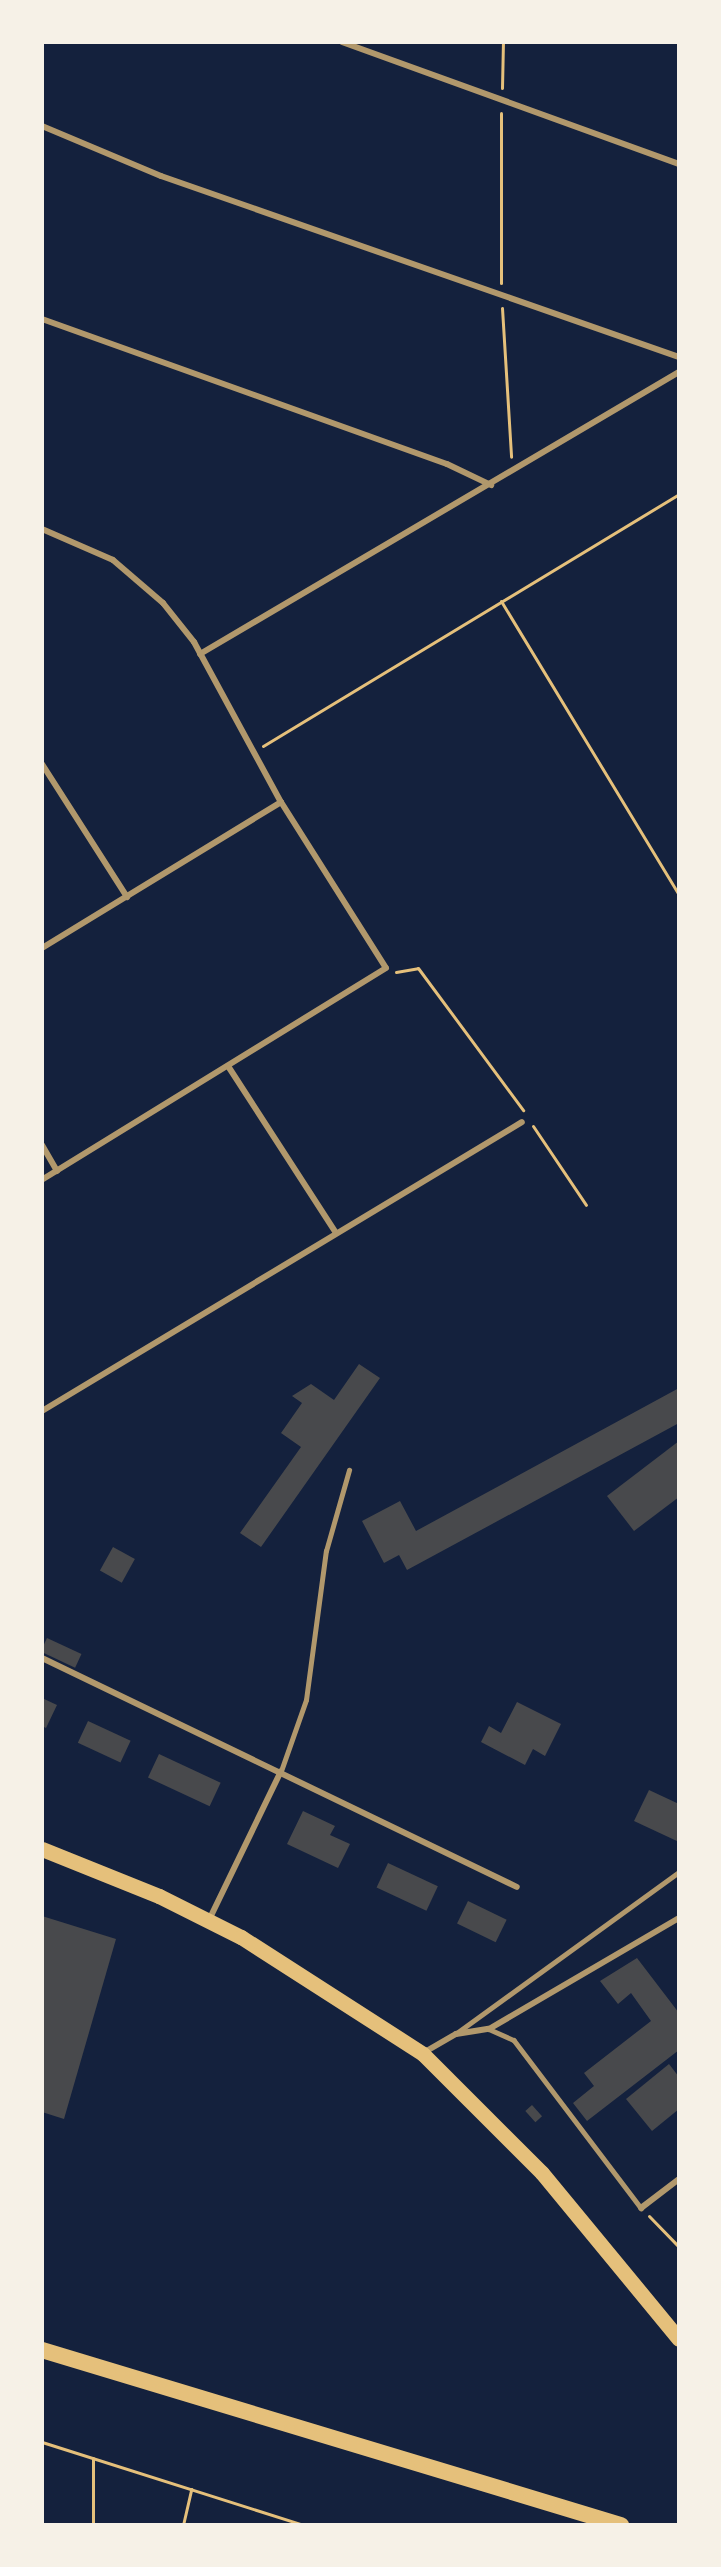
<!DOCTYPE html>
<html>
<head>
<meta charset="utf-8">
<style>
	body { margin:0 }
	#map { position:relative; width:721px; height:2567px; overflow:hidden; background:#14213d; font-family:Figtree,sans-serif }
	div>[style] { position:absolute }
	.building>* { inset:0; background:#48494c; transform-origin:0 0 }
	.path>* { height:3px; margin:-1.5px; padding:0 1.5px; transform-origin:1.5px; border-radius:1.5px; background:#e5c07b }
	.service>* { height:4.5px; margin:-2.25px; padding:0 2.25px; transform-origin:2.25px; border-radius:2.25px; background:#b1986c }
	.minor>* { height:6px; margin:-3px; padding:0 3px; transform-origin:3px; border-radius:3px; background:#b1986c }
	.primary>* { height:15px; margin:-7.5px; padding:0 7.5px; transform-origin:7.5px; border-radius:7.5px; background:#e5c07b }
	.trunk>* { height:16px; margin:-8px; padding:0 8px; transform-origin:8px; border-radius:8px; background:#e5c07b }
	span { translate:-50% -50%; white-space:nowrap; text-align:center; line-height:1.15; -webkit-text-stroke:4.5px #f6f1e7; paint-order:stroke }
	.frame { position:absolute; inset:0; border:44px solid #f6f1e7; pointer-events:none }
</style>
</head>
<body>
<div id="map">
	<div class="building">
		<div style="clip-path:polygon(359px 1364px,380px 1378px,261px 1547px,240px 1533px,301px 1447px,281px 1433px,302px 1403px,292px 1396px,311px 1384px,334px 1400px)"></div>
		<div style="clip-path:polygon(679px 1388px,679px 1423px,407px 1570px,399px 1555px,384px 1563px,362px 1521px,400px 1501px,416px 1531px)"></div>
		<div style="clip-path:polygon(679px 1441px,679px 1497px,634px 1531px,607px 1496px)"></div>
		<div style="left:113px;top:1547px;width:25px;height:27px;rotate:29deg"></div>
		<div style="left:47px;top:1638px;width:38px;height:15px;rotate:25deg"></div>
		<div style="clip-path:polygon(42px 1698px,57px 1705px,46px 1728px,42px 1726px)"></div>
		<div style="clip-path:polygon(517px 1702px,561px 1724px,545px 1756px,533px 1749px,525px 1765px,481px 1742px,489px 1726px,501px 1733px)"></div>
		<div style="left:88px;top:1721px;width:47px;height:24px;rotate:25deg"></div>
		<div style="left:159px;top:1754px;width:68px;height:26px;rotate:25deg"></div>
		<div style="clip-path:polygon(649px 1790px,679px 1804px,679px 1842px,634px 1821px)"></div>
		<div style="clip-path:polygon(303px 1811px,335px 1826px,330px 1835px,350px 1844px,338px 1868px,287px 1844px)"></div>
		<div style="left:388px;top:1863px;width:55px;height:27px;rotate:25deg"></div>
		<div style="left:468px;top:1901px;width:43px;height:25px;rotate:26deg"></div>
		<div style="clip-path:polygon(42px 1916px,116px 1939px,64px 2119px,42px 2112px)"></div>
		<div style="clip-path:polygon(637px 1958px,679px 2013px,679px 2050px,587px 2121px,573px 2103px,594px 2086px,584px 2073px,651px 2021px,631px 1993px,618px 2004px,600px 1981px)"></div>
		<div style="clip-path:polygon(669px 2064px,679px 2077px,679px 2109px,652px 2131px,626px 2099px)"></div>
		<div style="left:532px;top:2105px;width:15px;height:9px;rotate:48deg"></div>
	</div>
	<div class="path">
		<div style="left:502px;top:88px;width:46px;rotate:-88.8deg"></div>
		<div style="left:501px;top:283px;width:170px;rotate:-90deg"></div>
		<div style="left:502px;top:308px;width:149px;rotate:86.5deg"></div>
		<div style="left:501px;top:601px;width:344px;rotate:58.8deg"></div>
		<div style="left:263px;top:746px;width:486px;rotate:-31.2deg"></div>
		<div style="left:396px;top:972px;width:22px;rotate:-10deg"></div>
		<div style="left:418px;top:968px;width:177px;rotate:53.5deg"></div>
		<div style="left:533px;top:1126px;width:95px;rotate:56.1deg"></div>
		<div style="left:649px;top:2216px;width:43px;rotate:45.9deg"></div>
		<div style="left:42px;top:2442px;width:274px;rotate:17.6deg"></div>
		<div style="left:93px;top:2525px;width:67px;rotate:-90deg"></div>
		<div style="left:183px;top:2525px;width:37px;rotate:-77deg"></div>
	</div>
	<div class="service">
		<div style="left:281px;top:1771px;width:75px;rotate:-70.6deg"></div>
		<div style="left:306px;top:1700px;width:150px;rotate:-82.4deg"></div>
		<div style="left:326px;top:1551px;width:84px;rotate:-74.1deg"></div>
		<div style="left:489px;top:2029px;width:27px;rotate:24deg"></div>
		<div style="left:514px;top:2040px;width:211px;rotate:52.9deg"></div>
		<div style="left:458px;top:2032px;width:273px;rotate:-35.9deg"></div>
	</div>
	<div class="minor">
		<div style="left:342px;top:42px;width:358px;rotate:19.9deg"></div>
		<div style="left:42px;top:126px;width:129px;rotate:22.8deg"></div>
		<div style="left:161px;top:176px;width:549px;rotate:19.26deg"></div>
		<div style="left:42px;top:319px;width:430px;rotate:19.7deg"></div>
		<div style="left:447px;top:464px;width:49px;rotate:25.5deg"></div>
		<div style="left:42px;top:529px;width:77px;rotate:23.6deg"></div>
		<div style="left:113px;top:560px;width:66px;rotate:40.7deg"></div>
		<div style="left:163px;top:603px;width:50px;rotate:51.5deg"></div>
		<div style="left:194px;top:642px;width:182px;rotate:61.5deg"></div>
		<div style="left:281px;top:802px;width:196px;rotate:57.7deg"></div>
		<div style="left:386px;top:968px;width:404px;rotate:148.4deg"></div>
		<div style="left:200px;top:654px;width:556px;rotate:-30.49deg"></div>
		<div style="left:42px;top:764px;width:158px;rotate:57.4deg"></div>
		<div style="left:42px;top:948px;width:280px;rotate:-31.4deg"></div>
		<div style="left:228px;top:1066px;width:199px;rotate:57.1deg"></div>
		<div style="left:42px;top:1145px;width:30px;rotate:60deg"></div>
		<div style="left:42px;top:1411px;width:560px;rotate:-31.05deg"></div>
		<div style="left:42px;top:1658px;width:527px;rotate:25.74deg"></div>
		<div style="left:209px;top:1920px;width:165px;rotate:-64.2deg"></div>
		<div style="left:423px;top:2053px;width:38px;rotate:-30deg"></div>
		<div style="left:456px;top:2034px;width:33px;rotate:-9deg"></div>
		<div style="left:489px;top:2029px;width:220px;rotate:-30.3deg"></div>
		<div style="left:641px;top:2208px;width:48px;rotate:-37.3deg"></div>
	</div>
	<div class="primary">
		<div style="left:42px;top:1849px;width:126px;rotate:21.9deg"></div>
		<div style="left:159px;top:1896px;width:92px;rotate:26.6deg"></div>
		<div style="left:241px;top:1937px;width:216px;rotate:32.7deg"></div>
		<div style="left:423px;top:2054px;width:168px;rotate:45deg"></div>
		<div style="left:542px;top:2173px;width:215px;rotate:50.5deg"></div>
	</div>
	<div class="trunk">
		<div style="left:42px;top:2350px;width:605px;rotate:16.82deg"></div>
	</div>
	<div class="frame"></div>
</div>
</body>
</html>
